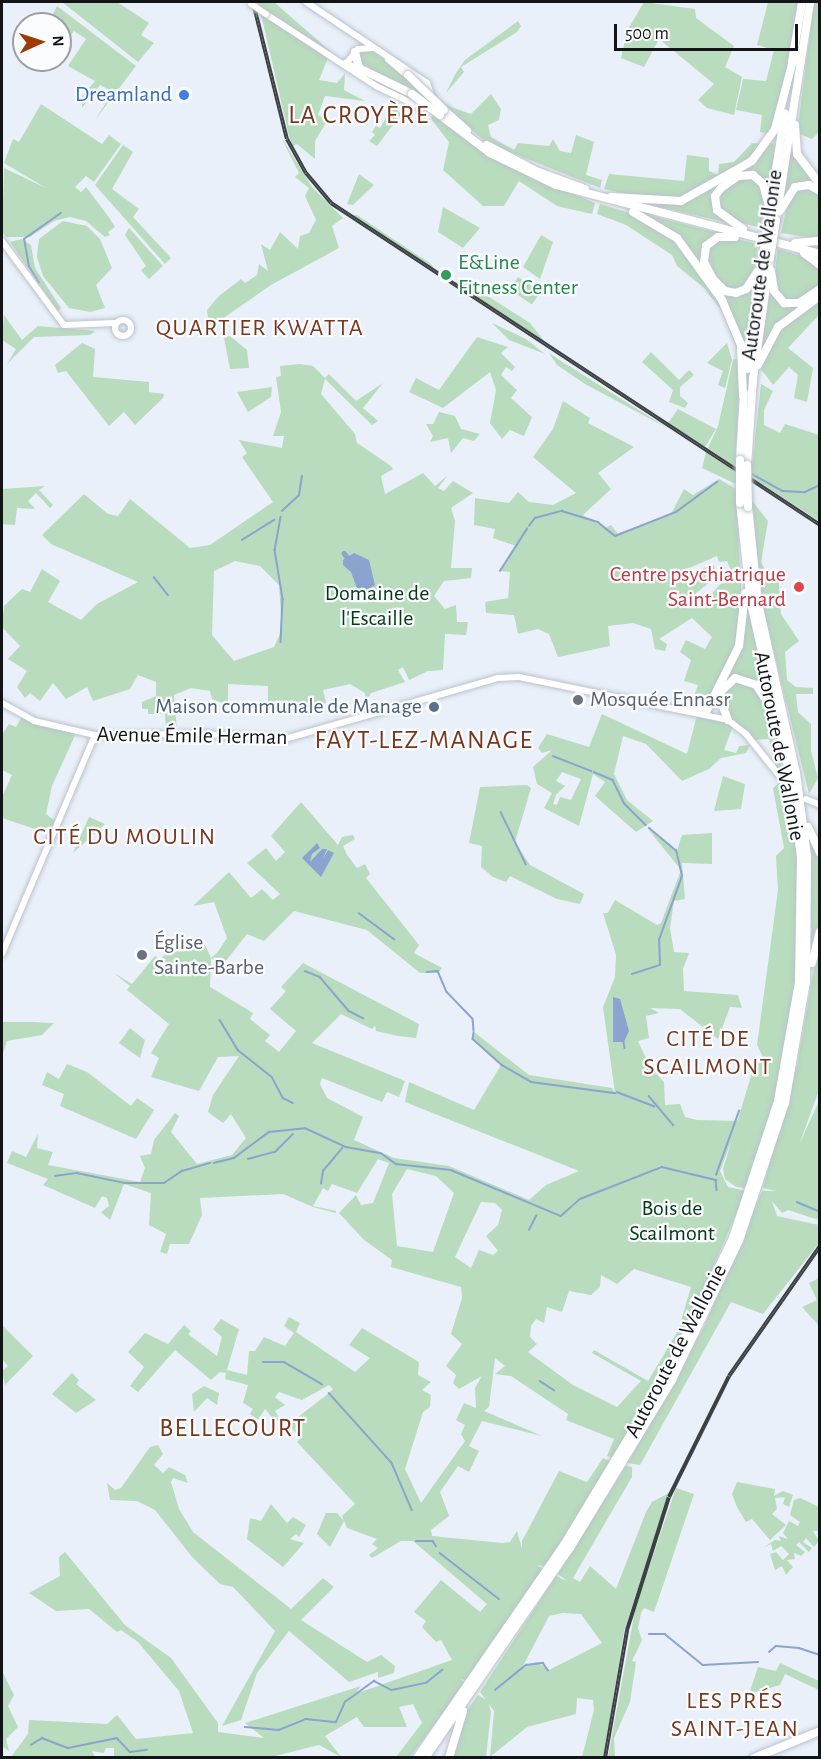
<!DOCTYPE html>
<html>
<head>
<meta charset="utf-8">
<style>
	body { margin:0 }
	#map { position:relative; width:821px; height:1759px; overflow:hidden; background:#e9f0f9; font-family:"Alegreya Sans",sans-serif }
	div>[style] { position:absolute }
	.green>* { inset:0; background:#b8dcbd; transform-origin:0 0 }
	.water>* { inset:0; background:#8ba3cf }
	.stream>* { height:1.5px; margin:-0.75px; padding:0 0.75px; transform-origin:0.75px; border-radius:0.75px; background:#8ba3cf }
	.river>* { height:4.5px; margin:-2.25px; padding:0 2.25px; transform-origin:2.25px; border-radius:2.25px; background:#8ba3cf }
	.roads { filter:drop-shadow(0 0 2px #bbc2cb) drop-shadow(0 0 2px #bbc2cb) }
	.major>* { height:6px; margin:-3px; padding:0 3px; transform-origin:3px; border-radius:3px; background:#fff }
	.major>.ring { margin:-3px; padding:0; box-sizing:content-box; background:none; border:6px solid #fff; border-radius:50% }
	.highway>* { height:8px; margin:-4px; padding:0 4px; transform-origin:4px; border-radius:4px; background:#fff }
	.rail>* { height:4px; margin-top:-2px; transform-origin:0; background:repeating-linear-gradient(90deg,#fbfcfe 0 4.5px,#3c3f43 0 9px); box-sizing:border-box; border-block:2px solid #3c3f43 }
	.bridges { filter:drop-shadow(0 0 2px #bbc2cb) drop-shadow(0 0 2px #bbc2cb) }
	.major-bridge>* { height:6px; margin:-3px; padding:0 3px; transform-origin:3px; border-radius:3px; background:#fff }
	.highway-bridge>* { height:8px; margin:-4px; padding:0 4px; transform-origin:4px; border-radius:4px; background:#fff }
	.dots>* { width:16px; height:16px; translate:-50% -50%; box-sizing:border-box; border:3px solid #fbfcfe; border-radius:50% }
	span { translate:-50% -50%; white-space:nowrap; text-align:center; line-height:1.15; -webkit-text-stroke:4.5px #fbfcfe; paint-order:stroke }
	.shop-label { font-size:22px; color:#366cbe }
	.right { translate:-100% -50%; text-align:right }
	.leisure-label { font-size:22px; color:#27864d }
	.left { translate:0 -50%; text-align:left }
	.street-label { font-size:22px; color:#121417 }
	.health-label { font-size:22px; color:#be3a42 }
	.park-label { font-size:22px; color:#053915 }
	.worship-label { font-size:22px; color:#5b616d }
	.service-label { font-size:22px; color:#4e5e75 }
	.neighbourhood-label { font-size:24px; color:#79381d; letter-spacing:1.5px }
	.quarter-label { font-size:26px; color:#79381d; letter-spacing:1.5px }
	.frame { position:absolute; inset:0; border:3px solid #121417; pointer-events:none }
	.north { position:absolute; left:12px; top:12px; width:60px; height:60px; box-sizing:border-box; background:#fbfcfe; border:2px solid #9e9fa2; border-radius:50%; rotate:87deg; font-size:16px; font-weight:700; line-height:24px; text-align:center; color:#121417 }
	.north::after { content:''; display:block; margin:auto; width:21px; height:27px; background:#9e3a05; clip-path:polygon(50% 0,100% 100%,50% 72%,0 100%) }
	.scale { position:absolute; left:614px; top:24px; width:184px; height:27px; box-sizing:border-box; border:3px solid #121417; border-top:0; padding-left:8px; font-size:18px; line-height:21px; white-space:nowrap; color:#121417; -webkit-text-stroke:4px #fbfcfe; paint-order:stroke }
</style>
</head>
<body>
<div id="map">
	<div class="green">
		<div style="clip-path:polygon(62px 2px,117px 2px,149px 23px,141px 35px,154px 43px,138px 62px)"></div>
		<div style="clip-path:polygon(258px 2px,274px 2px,331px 52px,259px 6px)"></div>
		<div style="clip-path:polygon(644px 2px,695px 9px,696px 18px,734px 46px,725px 67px,742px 77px,734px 115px,707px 108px,698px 100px,714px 84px,659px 39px,644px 67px,621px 58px,627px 31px)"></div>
		<div style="clip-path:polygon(768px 2px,798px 2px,784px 88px,770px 134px,760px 132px,762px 115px,736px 110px,743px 79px,766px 81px,774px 50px,757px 45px)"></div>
		<div style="clip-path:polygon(814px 2px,819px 2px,819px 132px,812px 139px,797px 133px)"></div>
		<div style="clip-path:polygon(57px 6px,136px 66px,95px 120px,113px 92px,100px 85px,82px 108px,82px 96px,95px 81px,68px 66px,86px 39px,74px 31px,60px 50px,60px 24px,32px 24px,48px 23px)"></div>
		<div style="clip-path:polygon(261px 14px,328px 58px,319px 80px,337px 83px,345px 73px,344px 90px,365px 101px,325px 96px,318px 115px,327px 121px,315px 141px,315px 159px,297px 144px,293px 146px,289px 136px)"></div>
		<div style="clip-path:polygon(518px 21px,521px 26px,517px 32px,461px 67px,464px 72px,446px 93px,456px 73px,465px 60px)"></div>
		<div style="clip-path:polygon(370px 50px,403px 72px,432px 101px,429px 104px,361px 67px,358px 51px)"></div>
		<div style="clip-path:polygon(491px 94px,501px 109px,499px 120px,488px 125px,491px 137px,514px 150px,518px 143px,549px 146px,553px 139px,560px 151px,571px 153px,576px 135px,594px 142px,586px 175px,602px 180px,600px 188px,487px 143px,440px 103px,471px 114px)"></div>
		<div style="clip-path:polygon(41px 104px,102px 144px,109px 135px,121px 144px,94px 182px,86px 176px,75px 187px,81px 192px,86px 187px,108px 216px,115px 227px,108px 232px,110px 235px,105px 237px,86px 221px,70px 217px,54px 221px,30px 237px,6px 237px,2px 232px,4px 168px,46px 188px,4px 163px,13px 139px,19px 142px)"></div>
		<div style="clip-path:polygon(393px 106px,401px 114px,377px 146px,369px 141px,375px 135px,372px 132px,376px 126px,380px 128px)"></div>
		<div style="clip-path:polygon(433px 113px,500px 163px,595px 203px,592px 214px,557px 206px,519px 181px,504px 206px,483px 206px,443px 170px,449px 142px,431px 119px)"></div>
		<div style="clip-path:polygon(280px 135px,312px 187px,343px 218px,332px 226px,339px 248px,271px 285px,209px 328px,207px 310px,219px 296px,241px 279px,245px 283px,257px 275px,259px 264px,268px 271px,261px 244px,270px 250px,280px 232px,298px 249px,300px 236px,309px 233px,316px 220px,305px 196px,309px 188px,295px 177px,299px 173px)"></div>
		<div style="clip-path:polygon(752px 143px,764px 144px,725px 176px,677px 199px,648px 199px,604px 189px,609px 174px,684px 181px,687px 155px,709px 158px,709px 171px,718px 175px,719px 164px,734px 162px)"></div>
		<div style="clip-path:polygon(770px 143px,777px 144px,768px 190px,748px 172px,714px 197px,725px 222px,639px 202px,669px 204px,703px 194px)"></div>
		<div style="clip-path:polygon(123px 145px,133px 152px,112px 189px,139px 209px,133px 217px,171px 258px,165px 264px,95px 185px)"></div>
		<div style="clip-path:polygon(791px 145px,816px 186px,788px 191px,785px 196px)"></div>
		<div style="clip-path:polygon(359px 174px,374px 185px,353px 205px,347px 204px)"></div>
		<div style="clip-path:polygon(737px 178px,756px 178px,765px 198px,761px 228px,734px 221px,719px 210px,718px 195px)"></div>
		<div style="clip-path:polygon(802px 186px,819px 193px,819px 239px,781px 233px,789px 197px)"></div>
		<div style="clip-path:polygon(600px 204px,633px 214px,672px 236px,720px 301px,738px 347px,737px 350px,722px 311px,704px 288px,677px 266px,672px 255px,626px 225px,597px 214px)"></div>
		<div style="clip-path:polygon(443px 207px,480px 228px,463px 248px,438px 232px)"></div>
		<div style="clip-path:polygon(637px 212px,722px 234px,701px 254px,726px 294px,755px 281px,746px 349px,676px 236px)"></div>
		<div style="clip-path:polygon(357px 215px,431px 264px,436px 271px,351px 216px)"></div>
		<div style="clip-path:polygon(63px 221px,87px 226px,100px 239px,112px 268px,96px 285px,105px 308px,90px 312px,69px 308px,43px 276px,37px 257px,39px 239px)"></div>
		<div style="clip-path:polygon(129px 228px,163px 266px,149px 279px,141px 270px,146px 266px,125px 235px)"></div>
		<div style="clip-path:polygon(541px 235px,553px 242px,540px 279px,523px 267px)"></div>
		<div style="clip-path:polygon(732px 238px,758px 244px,753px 276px,736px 292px,719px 285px,705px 256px,712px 242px)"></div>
		<div style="clip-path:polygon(22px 239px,31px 245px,35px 268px,61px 308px,58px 311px,10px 242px)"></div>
		<div style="clip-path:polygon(778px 249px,802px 256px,819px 269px,819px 285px,800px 301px,790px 302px,779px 296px,774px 278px)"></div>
		<div style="left:518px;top:277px;width:27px;height:15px;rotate:34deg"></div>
		<div style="clip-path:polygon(464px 281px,530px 323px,545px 342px,452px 283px)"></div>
		<div style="clip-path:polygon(771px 286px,787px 305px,817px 294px,772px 331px,759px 358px)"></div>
		<div style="clip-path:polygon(819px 298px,819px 315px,788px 348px,813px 368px,807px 402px,794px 398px,798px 375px,789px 367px,773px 385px,761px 369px,775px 334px)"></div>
		<div style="clip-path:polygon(4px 315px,22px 340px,38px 326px,95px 331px,90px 335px,34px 337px,7px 364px,16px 349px,2px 340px)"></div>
		<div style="clip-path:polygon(492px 323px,526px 339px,545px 354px,509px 340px)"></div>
		<div style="clip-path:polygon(230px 336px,247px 350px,249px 368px,230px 369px,224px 338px)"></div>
		<div style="clip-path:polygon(477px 337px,508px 347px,501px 353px,515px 367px,512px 371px,506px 367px,501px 375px,517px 390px,511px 398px,532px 417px,524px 436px,510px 430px,502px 439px,490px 423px,496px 390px,490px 372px,443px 408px,409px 392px,416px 378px,439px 390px)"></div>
		<div style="clip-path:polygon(82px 343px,95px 349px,93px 377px,149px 382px,149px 392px,164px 394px,163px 398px,135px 425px,124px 412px,109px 426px,66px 371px,58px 373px,55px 365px)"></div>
		<div style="clip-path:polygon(727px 343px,732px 360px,725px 388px,718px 385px,723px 371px,707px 363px)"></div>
		<div style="clip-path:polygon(651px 352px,679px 380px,689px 370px,694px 375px,680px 387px,680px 396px,688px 403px,685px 408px,669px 402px,673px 390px,642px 362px)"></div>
		<div style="clip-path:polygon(549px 353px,561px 361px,669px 429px,585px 384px,557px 365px)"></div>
		<div style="clip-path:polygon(738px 358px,740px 379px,735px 467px,708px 448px,718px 426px,733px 360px)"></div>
		<div style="clip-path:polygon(evenodd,300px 364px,313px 366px,325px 378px,329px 374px,356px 401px,383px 383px,363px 408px,378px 421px,372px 425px,325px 379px,321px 394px,355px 434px,357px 443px,391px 466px,393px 469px,381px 476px,385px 494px,423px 473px,435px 486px,447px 476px,438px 488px,444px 491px,453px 481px,473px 493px,451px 508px,455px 521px,451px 568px,472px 568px,471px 578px,444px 581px,434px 596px,445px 609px,456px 605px,457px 622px,468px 622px,466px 635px,445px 634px,443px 670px,428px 671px,409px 680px,403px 667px,398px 670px,405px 682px,371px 693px,366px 704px,365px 693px,350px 684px,323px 690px,326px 703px,297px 708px,295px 701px,289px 705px,289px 712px,268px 713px,268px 686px,228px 684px,228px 705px,212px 699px,210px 691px,191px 688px,174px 695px,177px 731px,166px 732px,165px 714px,148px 714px,148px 709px,142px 709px,142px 702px,156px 696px,156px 682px,138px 675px,130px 689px,93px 701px,87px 687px,66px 699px,53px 683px,40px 701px,30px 693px,25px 698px,17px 687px,27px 671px,8px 659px,20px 646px,2px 627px,4px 606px,22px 589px,30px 592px,42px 569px,60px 581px,48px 602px,81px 620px,97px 604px,138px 582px,51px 544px,42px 535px,84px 494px,108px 514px,118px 516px,130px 499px,190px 548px,210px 545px,273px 502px,242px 457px,247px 453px,239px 440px,282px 448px,284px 436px,273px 436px,281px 412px,276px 377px,281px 376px,280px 366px,300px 364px,235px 561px,260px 566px,279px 585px,282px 630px,274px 647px,234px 661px,212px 635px,214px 571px,235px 561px)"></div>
		<div style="clip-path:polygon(761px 384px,773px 391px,764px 410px,764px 425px,780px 433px,785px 424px,819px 435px,819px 521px,751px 477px)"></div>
		<div style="clip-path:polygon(272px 387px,271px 397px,248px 412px,237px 392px)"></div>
		<div style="clip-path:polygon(563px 401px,590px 418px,588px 423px,634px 447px,598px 473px,611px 489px,583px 515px,605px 528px,611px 525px,618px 534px,653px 521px,672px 512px,684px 489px,693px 495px,719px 479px,736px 489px,740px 567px,732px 573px,727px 561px,719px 562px,717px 556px,680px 572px,684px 577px,713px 564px,716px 571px,711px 581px,695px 594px,702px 605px,724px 580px,741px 577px,741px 634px,707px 702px,690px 707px,698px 685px,684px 681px,691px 660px,680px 652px,686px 640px,705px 649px,712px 637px,692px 618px,659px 639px,667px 644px,665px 651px,655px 649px,651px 629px,633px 623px,608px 626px,610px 646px,558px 657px,549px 634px,538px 629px,518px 634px,514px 615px,486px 613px,485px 602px,508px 598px,510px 572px,500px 571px,516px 546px,493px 538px,495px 529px,474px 525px,475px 498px,509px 503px,518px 492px,529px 502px,553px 505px,576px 493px,533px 457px,553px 429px)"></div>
		<div style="clip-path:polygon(678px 409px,716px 429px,705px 447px,668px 423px)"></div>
		<div style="clip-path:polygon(439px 412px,455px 416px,461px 429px,480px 434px,474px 441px,463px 438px,451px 453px,448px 438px,430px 442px,433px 436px,426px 424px,433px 424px)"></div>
		<div style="clip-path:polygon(706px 452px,736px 472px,736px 484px,702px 468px)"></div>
		<div style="clip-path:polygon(45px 486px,39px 490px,53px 505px,50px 508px,36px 493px,28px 501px,35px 509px,17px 508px,15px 525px,2px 524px,2px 489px)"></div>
		<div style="clip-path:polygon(752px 501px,768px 521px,761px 562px,766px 572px,778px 572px,781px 614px,799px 641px,785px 652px,787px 680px,796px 687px,813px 688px,813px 694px,796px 694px,798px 712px,811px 724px,811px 751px,818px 778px,809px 794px,762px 604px)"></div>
		<div style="clip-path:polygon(748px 605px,757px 653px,768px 697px,755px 681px,743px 676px,721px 686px,743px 641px)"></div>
		<div style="clip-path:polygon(735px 681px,753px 684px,769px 709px,784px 778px,775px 766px,769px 739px,754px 740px,731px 717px,721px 695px)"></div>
		<div style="clip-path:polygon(evenodd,602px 714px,687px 754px,697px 715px,733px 726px,724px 750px,736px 753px,739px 746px,750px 745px,746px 753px,721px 758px,709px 769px,682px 781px,646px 744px,623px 736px,614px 774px,627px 800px,653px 821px,636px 832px,595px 796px,605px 782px,593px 774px,579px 826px,544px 808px,552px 793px,537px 784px,533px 767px,552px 750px,542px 753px,538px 748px,547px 734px,589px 747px,602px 714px,562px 772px,581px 779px,571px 800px,560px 797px,557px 805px,553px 804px,556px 795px,565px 786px,556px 781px,562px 772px)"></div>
		<div style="clip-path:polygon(23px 715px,76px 733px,52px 786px,46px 814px,55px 821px,50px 834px,2px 818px,2px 797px,12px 775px,2px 770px,2px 734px,9px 724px,16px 727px)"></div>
		<div style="clip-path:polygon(723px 776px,745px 784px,741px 809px,714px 811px)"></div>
		<div style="clip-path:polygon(780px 782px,786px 786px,797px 858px,796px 981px,776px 1097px,748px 1188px,736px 1187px,725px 1179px,723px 1169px,754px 1066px,763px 1057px,757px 1045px,778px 890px,776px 856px,784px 848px,773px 788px)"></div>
		<div style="clip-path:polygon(527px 785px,531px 788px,515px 842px,530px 865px,584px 894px,580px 904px,557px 899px,510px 876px,506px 882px,493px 877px,481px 867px,482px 846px,469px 843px,480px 787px)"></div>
		<div style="clip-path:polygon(evenodd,301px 802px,338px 845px,342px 837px,353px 835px,355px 839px,343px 846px,347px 855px,357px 868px,365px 864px,370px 874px,366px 878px,419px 945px,414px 953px,442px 968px,438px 973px,420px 973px,367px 930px,294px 911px,264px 941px,247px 934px,221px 967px,211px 958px,210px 987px,253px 1013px,250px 1019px,270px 1035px,265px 1041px,279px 1052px,296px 1031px,270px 1009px,286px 991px,281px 987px,303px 963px,419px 1024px,416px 1038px,398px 1036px,376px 1031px,375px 1026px,372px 1029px,341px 1014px,312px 1043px,405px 1081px,399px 1097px,387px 1092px,382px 1102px,322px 1078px,320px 1084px,327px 1098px,363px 1117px,354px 1140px,394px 1158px,449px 1166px,529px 1200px,546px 1185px,579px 1171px,405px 1102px,409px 1082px,474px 1110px,501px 1065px,473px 1039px,474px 1032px,529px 1075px,612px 1088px,615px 1093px,603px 1007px,615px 977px,616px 955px,603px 913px,608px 913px,615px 900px,657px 925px,661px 923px,681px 870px,648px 829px,677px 851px,682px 835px,712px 833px,712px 864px,682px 863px,685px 899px,674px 901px,670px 928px,674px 952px,689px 953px,683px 969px,684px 991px,738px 995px,742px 1008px,730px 1007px,718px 1039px,680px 1009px,650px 1008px,659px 1013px,646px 1016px,649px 1038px,638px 1041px,650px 1067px,664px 1082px,665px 1105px,680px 1104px,685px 1117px,697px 1120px,739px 1121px,720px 1171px,728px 1187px,746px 1191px,684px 1334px,614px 1458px,607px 1456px,614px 1439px,566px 1420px,568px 1414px,511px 1376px,495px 1374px,505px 1366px,495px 1358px,489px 1407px,484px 1411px,542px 1436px,482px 1421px,469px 1446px,479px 1451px,469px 1472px,458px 1466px,440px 1492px,449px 1516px,431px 1530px,432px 1536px,502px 1543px,510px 1542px,517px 1531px,522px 1549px,522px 1541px,559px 1471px,587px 1482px,603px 1458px,612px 1462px,561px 1544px,545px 1566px,537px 1565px,543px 1569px,467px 1681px,461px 1679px,465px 1684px,410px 1757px,396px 1757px,422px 1723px,413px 1704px,399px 1707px,407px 1727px,364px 1727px,357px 1717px,325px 1736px,341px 1757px,319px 1745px,267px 1758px,114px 1757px,114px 1748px,106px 1748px,104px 1753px,92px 1751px,95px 1757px,11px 1757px,28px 1734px,29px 1720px,107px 1724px,117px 1715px,136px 1739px,193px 1733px,179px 1691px,138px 1642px,121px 1630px,117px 1632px,89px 1609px,56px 1611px,29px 1593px,60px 1576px,59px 1557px,65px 1552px,125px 1625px,171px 1658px,218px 1723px,218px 1732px,264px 1738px,245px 1723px,361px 1686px,355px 1694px,452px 1660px,441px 1640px,436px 1642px,422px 1627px,426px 1621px,414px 1612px,441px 1580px,480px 1612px,487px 1604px,413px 1541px,401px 1541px,372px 1558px,369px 1555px,378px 1548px,372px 1544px,377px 1539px,347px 1528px,342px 1516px,355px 1504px,297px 1442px,300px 1439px,289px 1424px,329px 1393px,333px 1389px,329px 1385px,302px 1400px,279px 1392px,275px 1397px,285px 1405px,275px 1411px,280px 1419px,275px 1421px,265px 1409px,258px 1420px,250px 1414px,253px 1409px,243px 1403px,248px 1385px,225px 1379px,226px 1373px,220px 1372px,211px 1380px,175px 1350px,138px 1392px,130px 1386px,144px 1367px,128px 1352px,145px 1333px,168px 1344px,184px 1325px,191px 1331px,188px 1334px,217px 1356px,222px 1337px,213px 1329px,221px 1319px,239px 1329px,227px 1370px,247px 1375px,249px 1351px,255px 1351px,264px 1337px,285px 1346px,294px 1333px,284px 1326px,289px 1317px,300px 1323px,296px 1332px,355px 1372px,370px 1358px,349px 1345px,362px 1328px,419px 1362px,418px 1375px,431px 1382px,422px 1390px,431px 1395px,430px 1407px,423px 1412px,405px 1469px,421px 1503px,465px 1441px,461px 1434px,465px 1425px,456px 1420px,464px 1403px,476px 1408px,475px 1388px,482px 1376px,459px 1389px,453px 1383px,456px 1375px,446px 1366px,462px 1344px,451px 1334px,462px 1298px,461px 1287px,391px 1267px,392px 1260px,364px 1240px,339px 1213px,356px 1195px,361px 1205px,373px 1203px,389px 1163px,378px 1159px,357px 1193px,332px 1184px,328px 1191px,323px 1188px,313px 1206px,336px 1211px,336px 1213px,313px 1207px,283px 1194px,200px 1198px,202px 1215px,189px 1244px,170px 1244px,167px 1254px,160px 1252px,166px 1234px,149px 1225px,151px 1193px,124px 1184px,110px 1220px,101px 1212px,109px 1206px,107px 1198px,102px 1196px,95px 1208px,43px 1185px,48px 1179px,7px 1163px,12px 1151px,26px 1157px,38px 1134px,37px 1148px,53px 1152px,48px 1165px,140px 1182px,145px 1168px,140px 1156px,151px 1154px,154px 1140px,175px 1113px,179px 1116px,171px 1132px,197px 1164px,232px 1155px,246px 1138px,231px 1114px,223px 1123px,208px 1112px,213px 1095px,239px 1056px,218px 1057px,199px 1091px,151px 1077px,159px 1058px,151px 1053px,169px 1024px,127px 990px,130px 986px,114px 973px,132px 984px,155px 956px,160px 960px,175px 943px,182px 951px,205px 945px,211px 958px,217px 953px,227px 938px,214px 902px,193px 906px,229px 872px,251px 898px,262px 889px,273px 900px,280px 894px,247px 863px,266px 848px,276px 861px,285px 852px,271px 836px,301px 802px,407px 1169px,436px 1176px,454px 1193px,433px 1252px,397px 1246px,392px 1194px,407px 1169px,301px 802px,481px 1202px,495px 1203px,502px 1210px,498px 1225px,486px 1236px,498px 1251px,493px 1255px,479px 1250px,471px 1268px,455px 1257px,481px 1202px,301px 802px,634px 1269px,691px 1287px,678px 1331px,648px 1381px,594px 1350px,592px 1353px,641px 1381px,617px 1407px,573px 1385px,528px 1352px,537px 1344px,530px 1337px,531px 1326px,536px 1319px,544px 1323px,547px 1307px,562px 1312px,569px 1291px,591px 1295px,600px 1287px,601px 1275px,617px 1284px,634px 1269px)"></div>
		<div style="clip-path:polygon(89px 817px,105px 824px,73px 853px)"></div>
		<div style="clip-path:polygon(808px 832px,820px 854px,819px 929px,812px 955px)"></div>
		<div style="clip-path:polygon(819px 939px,819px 1090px,799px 1145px,819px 1101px,819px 1220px,788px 1210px,782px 1213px,772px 1201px,777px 1216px,819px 1225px,819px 1243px,763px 1314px,731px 1302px,640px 1465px,628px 1463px,705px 1325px,762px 1191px,776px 1191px,763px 1188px,797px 1066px)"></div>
		<div style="clip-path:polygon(2px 1022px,32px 1022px,54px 1023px,42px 1035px,7px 1041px,2px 1057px)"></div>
		<div style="clip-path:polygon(130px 1028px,145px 1040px,140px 1058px,119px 1043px)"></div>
		<div style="clip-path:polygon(67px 1064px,87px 1072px,131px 1106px,137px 1098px,154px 1110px,136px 1139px,60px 1106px,64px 1094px,42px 1085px,47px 1072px,59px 1079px)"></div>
		<div style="clip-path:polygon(819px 1278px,819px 1326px,802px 1307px,817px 1300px,809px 1283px)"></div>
		<div style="clip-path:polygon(2px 1325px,33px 1356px,5px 1385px,2px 1371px,8px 1366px,2px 1359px)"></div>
		<div style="clip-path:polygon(72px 1373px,79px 1380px,76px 1384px,96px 1400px,76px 1413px,52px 1394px)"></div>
		<div style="clip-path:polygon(204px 1386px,219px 1393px,217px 1405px,207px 1398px,194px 1412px,192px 1394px)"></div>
		<div style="clip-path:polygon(158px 1445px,163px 1454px,154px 1465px,163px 1473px,169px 1467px,185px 1475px,188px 1483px,173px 1478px,171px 1482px,179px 1509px,193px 1532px,291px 1609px,323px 1578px,334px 1587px,301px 1620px,367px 1662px,381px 1655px,395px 1666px,394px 1673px,378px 1678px,378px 1672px,349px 1682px,289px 1631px,257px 1673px,241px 1720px,222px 1726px,275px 1631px,233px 1587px,220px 1584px,193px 1558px,155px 1510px,137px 1501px,110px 1500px,107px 1483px,115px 1490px,121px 1488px,150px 1447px)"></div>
		<div style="clip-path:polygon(evenodd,626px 1466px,632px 1467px,632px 1477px,573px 1578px,580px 1582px,590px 1566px,616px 1589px,646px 1512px,652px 1502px,669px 1493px,624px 1631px,604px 1757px,582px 1757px,594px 1710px,593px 1700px,577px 1698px,576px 1714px,527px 1727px,490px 1757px,494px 1711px,480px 1692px,556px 1576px,567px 1581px,558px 1574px,626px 1466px,563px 1613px,581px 1614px,602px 1643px,549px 1670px,537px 1662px,522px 1668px,549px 1616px,563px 1613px)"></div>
		<div style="clip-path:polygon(737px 1482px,775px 1489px,774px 1496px,783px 1491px,793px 1495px,789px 1507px,783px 1504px,785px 1497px,775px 1498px,777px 1509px,772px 1514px,786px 1525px,770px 1540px,752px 1519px,746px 1522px,737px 1507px,732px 1494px)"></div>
		<div style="clip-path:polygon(676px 1488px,694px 1494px,654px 1612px,644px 1608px,641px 1613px,638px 1628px,642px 1640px,632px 1661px,636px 1662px,630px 1702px,614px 1738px,615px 1757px,608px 1757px,636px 1605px)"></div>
		<div style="clip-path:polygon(800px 1498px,819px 1507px,819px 1531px,813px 1531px,819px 1541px,814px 1547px,806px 1538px,803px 1542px,812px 1548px,809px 1552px,799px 1542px,796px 1545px,805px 1552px,801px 1556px,794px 1553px,795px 1559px,787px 1560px,793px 1567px,786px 1575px,782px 1566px,775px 1570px,770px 1554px,776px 1552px,783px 1560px,789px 1554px,781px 1546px,773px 1551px,771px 1544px,763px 1548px,775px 1540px,781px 1541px,779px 1536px,788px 1539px,783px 1533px,789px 1521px,798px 1526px,800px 1522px,790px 1515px,794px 1500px)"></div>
		<div style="clip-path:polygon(271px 1504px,287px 1523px,293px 1517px,306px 1525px,299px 1537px,296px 1534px,290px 1539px,304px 1543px,283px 1567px,247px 1539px,250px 1518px,261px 1521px)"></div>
		<div style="clip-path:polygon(326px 1513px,337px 1513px,344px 1521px,330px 1547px,317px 1534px)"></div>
		<div style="clip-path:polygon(780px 1663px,819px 1681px,819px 1690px,785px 1674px,780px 1685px,749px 1694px,758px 1667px,776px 1671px)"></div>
		<div style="clip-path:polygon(2px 1671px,14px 1695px,8px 1706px,18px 1727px,6px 1739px,9px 1751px,2px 1746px)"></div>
		<div style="clip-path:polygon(478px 1695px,488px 1701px,491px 1712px,486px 1757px,451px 1758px,463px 1716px)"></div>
	</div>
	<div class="water">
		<div style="clip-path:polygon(354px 553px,369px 560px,375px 585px,366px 591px,358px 591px,351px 572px,343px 565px,343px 560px)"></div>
		<div style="clip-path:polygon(317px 843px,320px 848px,312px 854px,310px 862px,322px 849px,327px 849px,323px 859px,328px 850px,334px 853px,321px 877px,302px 858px)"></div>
		<div style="clip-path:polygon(613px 997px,620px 999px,629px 1031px,624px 1042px,613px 1042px)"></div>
	</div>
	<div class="stream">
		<div style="left:39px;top:283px;width:19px;rotate:-122deg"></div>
		<div style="left:29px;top:267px;width:28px;rotate:-100deg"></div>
		<div style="left:24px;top:239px;width:45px;rotate:-35.1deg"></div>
		<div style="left:752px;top:474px;width:35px;rotate:29deg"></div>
		<div style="left:783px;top:491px;width:22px;rotate:3deg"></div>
		<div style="left:805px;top:492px;width:17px;rotate:-25deg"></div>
		<div style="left:282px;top:511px;width:23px;rotate:-43deg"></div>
		<div style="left:299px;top:495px;width:19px;rotate:-81deg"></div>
		<div style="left:281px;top:517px;width:34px;rotate:100deg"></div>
		<div style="left:275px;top:550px;width:50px;rotate:80.7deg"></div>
		<div style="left:283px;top:599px;width:43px;rotate:92.7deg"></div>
		<div style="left:529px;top:526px;width:10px;rotate:-53deg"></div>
		<div style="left:535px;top:518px;width:28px;rotate:-15deg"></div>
		<div style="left:562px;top:511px;width:38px;rotate:17deg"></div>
		<div style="left:598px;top:522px;width:22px;rotate:39deg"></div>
		<div style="left:615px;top:536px;width:66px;rotate:-21.5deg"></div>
		<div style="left:676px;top:512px;width:51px;rotate:-36.2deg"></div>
		<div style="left:242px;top:540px;width:38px;rotate:-32deg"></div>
		<div style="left:500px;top:571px;width:50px;rotate:-57.3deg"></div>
		<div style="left:154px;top:577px;width:23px;rotate:52deg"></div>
		<div style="left:553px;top:756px;width:41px;rotate:21.5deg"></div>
		<div style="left:594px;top:772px;width:21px;rotate:23deg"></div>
		<div style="left:613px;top:780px;width:25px;rotate:64deg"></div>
		<div style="left:624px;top:803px;width:31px;rotate:45deg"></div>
		<div style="left:501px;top:812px;width:58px;rotate:64.3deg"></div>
		<div style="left:359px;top:913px;width:44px;rotate:36.6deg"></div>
		<div style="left:305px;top:971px;width:16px;rotate:22deg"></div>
		<div style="left:320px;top:977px;width:45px;rotate:49.5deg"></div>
		<div style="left:349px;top:1011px;width:16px;rotate:27deg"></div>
		<div style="left:427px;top:972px;width:11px;rotate:-5deg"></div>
		<div style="left:438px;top:971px;width:23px;rotate:67deg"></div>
		<div style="left:447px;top:992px;width:37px;rotate:46deg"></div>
		<div style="left:473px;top:1019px;width:12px;rotate:85deg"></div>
		<div style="left:632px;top:974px;width:29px;rotate:-18deg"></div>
		<div style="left:660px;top:965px;width:25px;rotate:-92deg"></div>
		<div style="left:659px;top:940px;width:68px;rotate:-70.2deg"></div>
		<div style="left:682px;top:876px;width:26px;rotate:-103deg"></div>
		<div style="left:676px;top:851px;width:35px;rotate:-140deg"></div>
		<div style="left:220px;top:1020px;width:35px;rotate:59deg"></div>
		<div style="left:238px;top:1050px;width:43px;rotate:38.5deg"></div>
		<div style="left:272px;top:1077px;width:24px;rotate:62deg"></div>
		<div style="left:283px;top:1098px;width:11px;rotate:27deg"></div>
		<div style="left:474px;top:1033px;width:6px;rotate:99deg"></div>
		<div style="left:473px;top:1039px;width:39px;rotate:42deg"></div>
		<div style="left:502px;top:1065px;width:34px;rotate:30deg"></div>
		<div style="left:531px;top:1082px;width:85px;rotate:7.5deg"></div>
		<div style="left:624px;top:1042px;width:6px;rotate:81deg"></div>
		<div style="left:617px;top:1092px;width:40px;rotate:21deg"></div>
		<div style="left:649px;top:1096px;width:38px;rotate:50deg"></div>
		<div style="left:381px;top:1153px;width:19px;rotate:36deg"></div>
		<div style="left:396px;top:1164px;width:55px;rotate:6.2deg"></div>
		<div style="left:451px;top:1170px;width:119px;rotate:22.7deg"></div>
		<div style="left:561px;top:1216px;width:25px;rotate:-42deg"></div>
		<div style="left:580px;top:1199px;width:88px;rotate:-21.3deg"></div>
		<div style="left:662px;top:1167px;width:56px;rotate:13.5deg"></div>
		<div style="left:716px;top:1180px;width:10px;rotate:84deg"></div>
		<div style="left:248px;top:1159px;width:28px;rotate:-15deg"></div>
		<div style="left:275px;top:1152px;width:25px;rotate:-45deg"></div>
		<div style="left:214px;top:1163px;width:21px;rotate:-14deg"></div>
		<div style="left:234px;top:1158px;width:44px;rotate:-36.6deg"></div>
		<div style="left:269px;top:1132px;width:36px;rotate:-6deg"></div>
		<div style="left:305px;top:1128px;width:45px;rotate:24.9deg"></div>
		<div style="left:346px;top:1147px;width:34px;rotate:10deg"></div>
		<div style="left:716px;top:1175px;width:68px;rotate:-70.2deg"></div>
		<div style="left:55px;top:1176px;width:22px;rotate:-8deg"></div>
		<div style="left:77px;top:1173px;width:49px;rotate:11.8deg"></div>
		<div style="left:125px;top:1183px;width:39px"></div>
		<div style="left:164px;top:1183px;width:22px;rotate:-34deg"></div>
		<div style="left:182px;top:1171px;width:29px;rotate:-16deg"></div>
		<div style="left:321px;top:1184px;width:13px;rotate:-81deg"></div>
		<div style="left:323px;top:1171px;width:30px;rotate:-50deg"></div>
		<div style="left:797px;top:1202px;width:25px;rotate:23deg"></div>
		<div style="left:529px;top:1230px;width:16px;rotate:-63deg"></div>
		<div style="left:263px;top:1362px;width:21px"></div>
		<div style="left:284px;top:1362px;width:44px;rotate:30.1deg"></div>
		<div style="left:540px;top:1381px;width:17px;rotate:33deg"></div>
		<div style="left:329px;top:1393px;width:94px;rotate:48deg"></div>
		<div style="left:392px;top:1463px;width:51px;rotate:66.9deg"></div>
		<div style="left:416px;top:1541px;width:17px"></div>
		<div style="left:433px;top:1541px;width:6px;rotate:59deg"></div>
		<div style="left:440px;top:1553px;width:75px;rotate:37.9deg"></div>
		<div style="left:649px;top:1634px;width:16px"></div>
		<div style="left:665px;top:1634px;width:49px;rotate:39.2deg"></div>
		<div style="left:703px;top:1665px;width:55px;rotate:-3.1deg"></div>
		<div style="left:769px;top:1652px;width:9px;rotate:-41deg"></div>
		<div style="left:776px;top:1646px;width:23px;rotate:5deg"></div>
		<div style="left:799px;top:1648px;width:22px;rotate:18deg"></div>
		<div style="left:495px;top:1690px;width:40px;rotate:-39deg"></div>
		<div style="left:526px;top:1665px;width:17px;rotate:-7deg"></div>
		<div style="left:543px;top:1663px;width:9px;rotate:54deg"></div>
		<div style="left:245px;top:1727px;width:34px;rotate:5deg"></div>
		<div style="left:279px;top:1730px;width:29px;rotate:-22deg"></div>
		<div style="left:306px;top:1719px;width:30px;rotate:6deg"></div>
		<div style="left:336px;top:1722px;width:22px;rotate:-66deg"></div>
		<div style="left:345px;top:1702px;width:36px;rotate:-36deg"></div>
		<div style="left:374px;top:1681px;width:20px;rotate:27deg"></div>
		<div style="left:392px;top:1690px;width:35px;rotate:-12deg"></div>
		<div style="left:426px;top:1683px;width:21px;rotate:-39deg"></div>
		<div style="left:31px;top:1745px;width:13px;rotate:-32deg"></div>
		<div style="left:42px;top:1738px;width:28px;rotate:21deg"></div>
		<div style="left:68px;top:1748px;width:50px;rotate:-11.5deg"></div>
		<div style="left:117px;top:1738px;width:19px;rotate:47deg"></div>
		<div style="left:130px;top:1752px;width:17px;rotate:-7deg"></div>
	</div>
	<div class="river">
		<div style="left:344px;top:553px;width:5px;rotate:53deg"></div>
	</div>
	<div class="roads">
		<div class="major">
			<div style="left:266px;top:14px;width:131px;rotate:33.2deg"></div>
			<div style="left:376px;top:86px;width:47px;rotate:25.5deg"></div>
			<div style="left:418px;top:106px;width:16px;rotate:-18deg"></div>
			<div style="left:433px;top:101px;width:19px;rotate:-108deg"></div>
			<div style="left:427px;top:83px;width:146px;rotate:-146.2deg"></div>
			<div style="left:346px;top:64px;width:19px;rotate:-51deg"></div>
			<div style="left:358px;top:49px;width:15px;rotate:-4deg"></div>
			<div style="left:2px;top:241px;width:104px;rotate:53.6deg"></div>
			<div style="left:64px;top:325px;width:50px;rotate:-2.3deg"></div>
			<div class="ring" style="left:115px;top:320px;width:10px;height:10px"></div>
			<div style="left:2px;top:703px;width:37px;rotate:29deg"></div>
			<div style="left:34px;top:721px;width:63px;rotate:12.9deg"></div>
			<div style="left:95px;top:735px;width:108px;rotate:-0.5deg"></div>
			<div style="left:203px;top:734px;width:82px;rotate:3.5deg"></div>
			<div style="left:285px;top:739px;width:222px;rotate:-16deg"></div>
			<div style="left:498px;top:678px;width:21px;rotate:-3deg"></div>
			<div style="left:519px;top:677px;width:213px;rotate:11.6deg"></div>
			<div style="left:728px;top:720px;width:23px;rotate:38deg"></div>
			<div style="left:746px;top:734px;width:64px;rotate:51.3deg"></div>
			<div style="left:806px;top:799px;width:15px;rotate:23deg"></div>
			<div style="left:2px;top:954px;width:238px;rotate:-67deg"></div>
		</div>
		<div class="highway">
			<div style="left:355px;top:52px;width:16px;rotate:76deg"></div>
			<div style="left:359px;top:68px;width:59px;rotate:26.1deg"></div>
			<div style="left:389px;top:59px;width:25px;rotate:40deg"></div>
			<div style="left:792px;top:62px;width:61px;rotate:-80.5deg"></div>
			<div style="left:346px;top:64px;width:17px;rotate:28deg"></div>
			<div style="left:444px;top:110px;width:31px;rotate:42deg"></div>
			<div style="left:440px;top:115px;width:63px;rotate:37.2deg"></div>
			<div style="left:490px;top:153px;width:73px;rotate:25.9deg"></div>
			<div style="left:556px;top:185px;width:273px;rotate:14.6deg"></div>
			<div style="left:795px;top:125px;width:29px;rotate:86deg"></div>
			<div style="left:797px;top:154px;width:39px;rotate:53deg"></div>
			<div style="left:487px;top:145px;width:55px;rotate:28deg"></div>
			<div style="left:536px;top:171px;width:52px;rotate:20.2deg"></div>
			<div style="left:611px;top:197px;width:70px;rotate:3.3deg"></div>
			<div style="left:681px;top:201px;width:81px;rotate:-29.4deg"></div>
			<div style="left:752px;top:161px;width:39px;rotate:-54deg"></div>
			<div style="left:775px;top:129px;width:67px;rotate:-75.3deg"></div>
			<div style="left:792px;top:64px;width:17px;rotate:-54deg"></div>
			<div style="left:780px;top:211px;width:28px;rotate:-58deg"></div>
			<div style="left:795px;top:187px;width:14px;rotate:-8deg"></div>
			<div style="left:809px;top:185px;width:13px;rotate:29deg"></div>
			<div style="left:633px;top:212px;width:51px;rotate:30.6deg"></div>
			<div style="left:677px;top:238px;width:77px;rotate:54deg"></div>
			<div style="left:722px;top:300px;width:49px;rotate:67.1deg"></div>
			<div style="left:741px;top:345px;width:51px;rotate:87.8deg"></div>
			<div style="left:768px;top:219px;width:107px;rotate:-80.9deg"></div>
			<div style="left:776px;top:220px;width:221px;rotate:-81.1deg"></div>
			<div style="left:743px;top:229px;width:32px;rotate:-144deg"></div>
			<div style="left:717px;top:210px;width:14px;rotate:-98deg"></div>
			<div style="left:715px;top:196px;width:10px;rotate:-53deg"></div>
			<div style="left:721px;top:188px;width:21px;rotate:-35deg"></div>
			<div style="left:738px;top:176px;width:15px;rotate:-4deg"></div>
			<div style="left:753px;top:175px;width:13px;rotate:42deg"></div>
			<div style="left:763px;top:184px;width:20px;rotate:75deg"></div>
			<div style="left:735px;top:237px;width:17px;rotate:180deg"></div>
			<div style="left:718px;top:237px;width:15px;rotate:143deg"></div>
			<div style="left:706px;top:246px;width:16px;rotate:97deg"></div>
			<div style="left:704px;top:262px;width:19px;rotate:62deg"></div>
			<div style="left:713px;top:279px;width:17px;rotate:45deg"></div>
			<div style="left:725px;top:291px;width:11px;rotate:10deg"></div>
			<div style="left:736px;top:293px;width:11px;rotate:-22deg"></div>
			<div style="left:746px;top:289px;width:20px;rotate:-57deg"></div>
			<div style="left:795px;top:243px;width:25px;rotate:-5deg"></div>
			<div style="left:804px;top:253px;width:20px;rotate:37deg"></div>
			<div style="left:771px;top:271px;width:20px;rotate:81deg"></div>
			<div style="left:774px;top:291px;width:16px;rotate:50deg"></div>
			<div style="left:784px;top:303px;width:15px"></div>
			<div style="left:799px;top:303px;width:25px;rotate:-34deg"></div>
			<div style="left:758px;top:365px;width:43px;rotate:-62.2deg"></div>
			<div style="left:778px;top:327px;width:52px;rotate:-36.4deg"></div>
			<div style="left:747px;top:369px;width:113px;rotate:-81.9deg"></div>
			<div style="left:740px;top:460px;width:67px;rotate:-86.6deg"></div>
			<div style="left:747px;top:465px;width:86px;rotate:-86deg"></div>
			<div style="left:753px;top:379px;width:122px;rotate:-82deg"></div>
			<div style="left:691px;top:711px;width:21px;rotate:-23deg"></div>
			<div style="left:705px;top:714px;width:76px;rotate:-63.4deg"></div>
			<div style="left:739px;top:646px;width:53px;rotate:-83.5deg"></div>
			<div style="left:728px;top:720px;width:28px;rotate:-111deg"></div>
			<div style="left:718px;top:694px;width:23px;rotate:-43deg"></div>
			<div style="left:735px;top:678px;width:22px;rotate:18deg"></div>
			<div style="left:756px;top:685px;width:27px;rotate:56deg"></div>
			<div style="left:808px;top:827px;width:29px;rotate:65deg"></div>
			<div style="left:812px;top:963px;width:32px;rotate:-76deg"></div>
			<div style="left:417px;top:1758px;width:259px;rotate:-55.4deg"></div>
			<div style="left:564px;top:1545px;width:197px;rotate:-58.9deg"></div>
			<div style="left:666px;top:1376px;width:153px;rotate:-64.1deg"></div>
			<div style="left:733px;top:1238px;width:144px;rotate:-71.8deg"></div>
			<div style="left:778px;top:1101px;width:121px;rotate:-80deg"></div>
			<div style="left:799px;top:982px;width:125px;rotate:-89.1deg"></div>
			<div style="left:801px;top:857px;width:83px;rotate:-97.6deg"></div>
			<div style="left:790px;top:775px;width:175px;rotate:-102.8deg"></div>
			<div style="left:751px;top:604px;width:102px;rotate:-96.2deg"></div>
			<div style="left:425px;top:1758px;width:255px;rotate:-55.4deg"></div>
			<div style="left:570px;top:1548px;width:197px;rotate:-58.7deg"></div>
			<div style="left:672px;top:1380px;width:154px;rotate:-64.3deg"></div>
			<div style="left:739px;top:1241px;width:145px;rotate:-71.6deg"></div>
			<div style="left:785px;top:1103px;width:123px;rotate:-80.2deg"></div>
			<div style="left:806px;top:982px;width:126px;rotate:-89.5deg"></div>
			<div style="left:807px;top:856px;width:84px;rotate:-97.5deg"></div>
			<div style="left:796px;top:773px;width:174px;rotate:-102.6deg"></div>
			<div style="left:758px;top:603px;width:97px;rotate:-95.9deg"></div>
			<div style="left:449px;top:1758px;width:49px;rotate:-73.4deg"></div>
			<div style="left:754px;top:1758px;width:71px;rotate:-22.2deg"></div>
		</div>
	</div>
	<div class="rail">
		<div style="left:253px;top:2px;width:141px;rotate:76.1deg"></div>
		<div style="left:287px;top:139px;width:39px;rotate:61deg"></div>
		<div style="left:306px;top:173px;width:39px;rotate:50deg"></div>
		<div style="left:331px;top:203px;width:585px;rotate:33.36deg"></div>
		<div style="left:605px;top:1758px;width:130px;rotate:-80.2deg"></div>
		<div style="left:627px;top:1630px;width:139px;rotate:-72.5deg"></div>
		<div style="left:669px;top:1497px;width:135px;rotate:-63.6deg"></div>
		<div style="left:729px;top:1376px;width:159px;rotate:-55deg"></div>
	</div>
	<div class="bridges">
		<div class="major-bridge">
			<div style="left:251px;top:4px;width:18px;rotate:34deg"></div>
		</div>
		<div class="highway-bridge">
			<div style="left:408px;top:75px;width:50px;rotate:44.2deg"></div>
			<div style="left:412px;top:94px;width:35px;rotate:37deg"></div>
			<div style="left:763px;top:257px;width:38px;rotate:-83deg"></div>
			<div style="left:770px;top:258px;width:38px;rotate:-81deg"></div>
			<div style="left:740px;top:460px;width:43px;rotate:90deg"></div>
			<div style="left:747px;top:465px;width:42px;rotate:88.6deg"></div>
		</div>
	</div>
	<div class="dots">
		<div style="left:184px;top:95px;background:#3f7fe0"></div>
		<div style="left:446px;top:275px;background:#2e9e5b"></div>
		<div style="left:799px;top:587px;background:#e0444e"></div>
		<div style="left:578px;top:700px;background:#6b7280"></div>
		<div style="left:434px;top:707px;background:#5c6f8a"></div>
		<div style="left:142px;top:955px;background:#6b7280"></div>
	</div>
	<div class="shop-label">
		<span class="right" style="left:172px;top:95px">Dreamland</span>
	</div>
	<div class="leisure-label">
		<span class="left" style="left:458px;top:275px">E&amp;Line<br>Fitness Center</span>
	</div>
	<div class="street-label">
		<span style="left:762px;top:265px;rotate:-82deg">Autoroute de Wallonie</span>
		<span style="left:192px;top:736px;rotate:1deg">Avenue Émile Herman</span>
		<span style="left:779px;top:746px;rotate:79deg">Autoroute de Wallonie</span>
		<span style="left:676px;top:1351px;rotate:-62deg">Autoroute de Wallonie</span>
	</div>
	<div class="health-label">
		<span class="right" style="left:786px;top:587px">Centre psychiatrique<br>Saint-Bernard</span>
	</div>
	<div class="park-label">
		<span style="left:377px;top:606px">Domaine de<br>l'Escaille</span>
		<span style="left:672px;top:1221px">Bois de<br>Scailmont</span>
	</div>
	<div class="worship-label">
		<span class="left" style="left:590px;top:700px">Mosquée Ennasr</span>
		<span class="left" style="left:154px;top:955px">Église<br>Sainte-Barbe</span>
	</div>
	<div class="service-label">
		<span class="right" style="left:422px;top:707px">Maison communale de Manage</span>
	</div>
	<div class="neighbourhood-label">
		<span style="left:260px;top:329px">QUARTIER KWATTA</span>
		<span style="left:125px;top:838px">CITÉ DU MOULIN</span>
		<span style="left:708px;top:1054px">CITÉ DE<br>SCAILMONT</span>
		<span style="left:735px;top:1716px">LES PRÉS<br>SAINT-JEAN</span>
	</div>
	<div class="quarter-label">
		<span style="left:359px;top:116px">LA CROYÈRE</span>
		<span style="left:424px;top:741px">FAYT-LEZ-MANAGE</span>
		<span style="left:233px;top:1429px">BELLECOURT</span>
	</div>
	<div class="frame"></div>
	<div class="north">N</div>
	<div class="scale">500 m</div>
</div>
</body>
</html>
